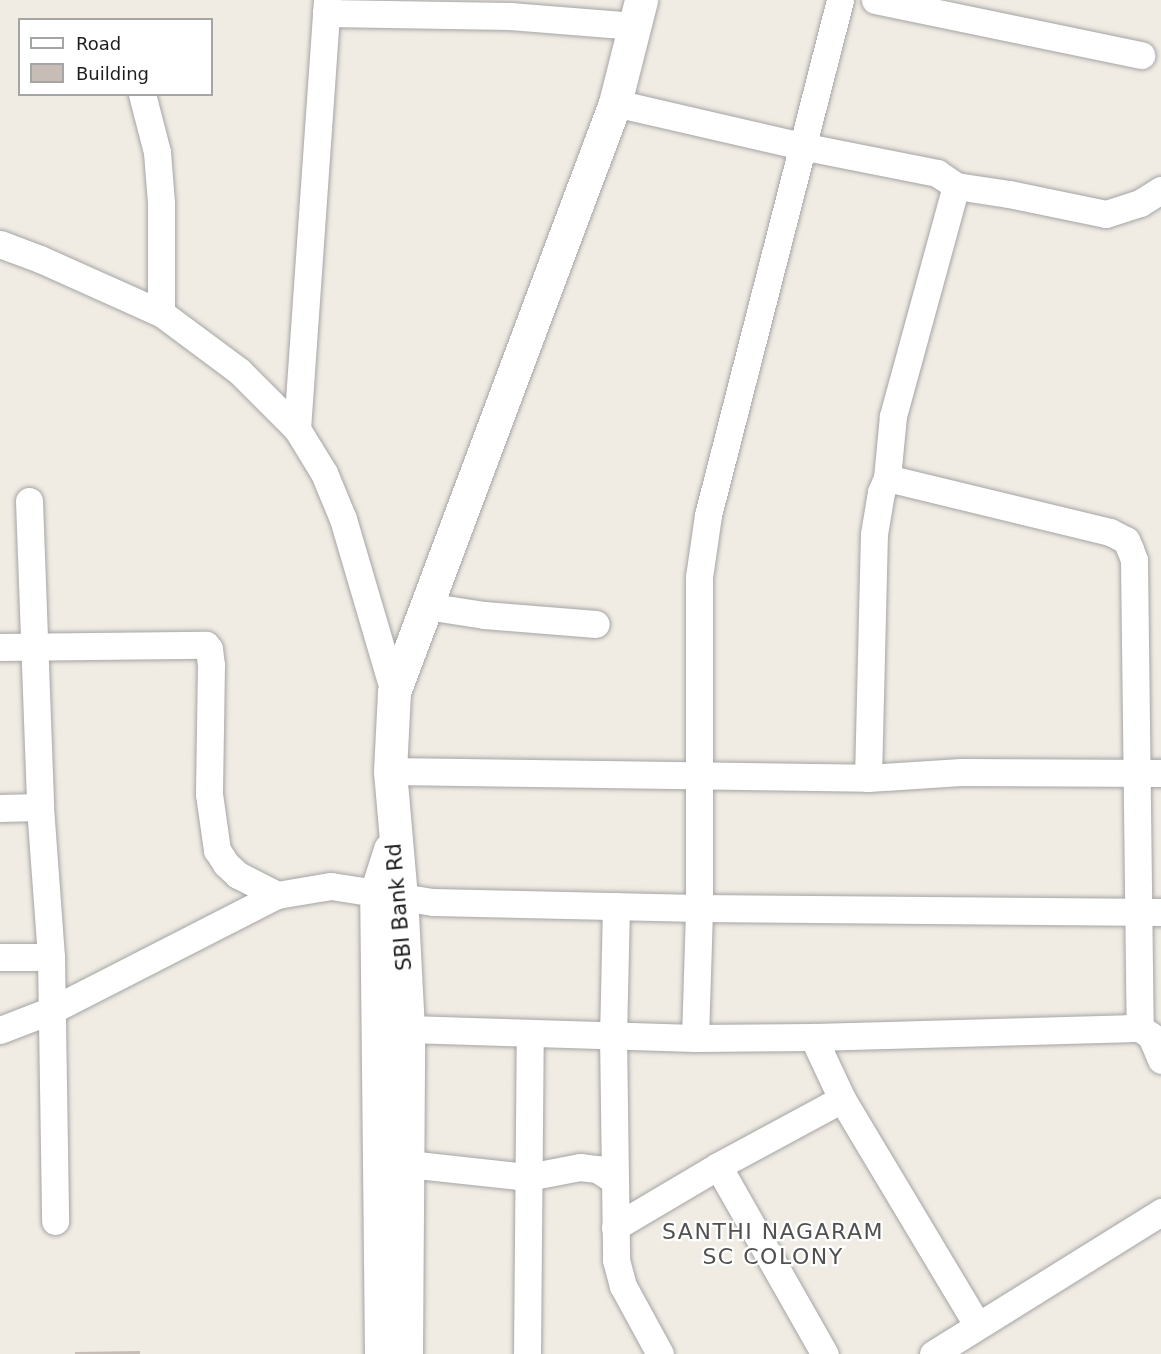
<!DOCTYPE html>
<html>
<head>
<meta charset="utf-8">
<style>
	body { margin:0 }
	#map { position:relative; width:1161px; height:1354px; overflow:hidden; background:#f0ebe3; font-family:"DejaVu Sans",sans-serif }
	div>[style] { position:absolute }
	.building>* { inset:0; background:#c8bdb6 }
	.roads { filter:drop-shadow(0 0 2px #a5a5a5) drop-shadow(0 0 2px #a5a5a5) }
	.minor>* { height:27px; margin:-13.5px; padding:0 13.5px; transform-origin:13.5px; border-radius:13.5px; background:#fff }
	.tertiary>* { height:33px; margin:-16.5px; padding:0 16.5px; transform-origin:16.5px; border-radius:16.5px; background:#fff }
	span { translate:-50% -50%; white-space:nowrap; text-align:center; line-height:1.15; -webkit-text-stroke:4.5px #fff; paint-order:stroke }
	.street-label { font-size:21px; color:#1e1e1e }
	.neighbourhood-label { font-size:22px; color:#515151; letter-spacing:1.5px }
	.legend { position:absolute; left:18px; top:18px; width:195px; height:78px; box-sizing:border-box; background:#fff; border:2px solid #a5a5a5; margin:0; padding:8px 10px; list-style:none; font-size:18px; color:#1e1e1e }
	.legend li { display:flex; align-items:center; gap:12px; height:30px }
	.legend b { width:30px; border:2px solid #a5a5a5 }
</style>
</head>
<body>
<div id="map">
	<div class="building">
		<div style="clip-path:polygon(140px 1351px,140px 1354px,75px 1354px,75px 1352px)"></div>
	</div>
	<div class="roads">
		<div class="minor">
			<div style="left:327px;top:0;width:13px;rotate:94deg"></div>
			<div style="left:326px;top:13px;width:184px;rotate:0.9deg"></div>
			<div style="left:510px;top:16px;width:125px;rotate:4.6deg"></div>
			<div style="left:875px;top:0;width:272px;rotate:11.7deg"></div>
			<div style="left:142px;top:94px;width:60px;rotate:75.5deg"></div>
			<div style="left:157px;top:152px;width:51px;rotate:85.5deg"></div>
			<div style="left:161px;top:203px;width:110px;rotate:90deg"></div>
			<div style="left:615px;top:103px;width:191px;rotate:13deg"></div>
			<div style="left:801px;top:146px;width:139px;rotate:11.2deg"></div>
			<div style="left:937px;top:173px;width:23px;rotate:34deg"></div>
			<div style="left:956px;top:186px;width:54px;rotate:8.6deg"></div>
			<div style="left:1009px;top:194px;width:99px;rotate:11.7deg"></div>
			<div style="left:1106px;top:214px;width:36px;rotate:-18deg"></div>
			<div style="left:1140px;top:203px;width:25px;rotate:-32deg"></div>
			<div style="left:0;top:244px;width:43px;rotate:20.6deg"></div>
			<div style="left:40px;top:259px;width:133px;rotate:24.1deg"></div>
			<div style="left:161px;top:313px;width:97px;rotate:36.6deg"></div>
			<div style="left:239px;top:371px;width:82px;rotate:45deg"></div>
			<div style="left:297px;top:429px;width:52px;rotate:58.5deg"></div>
			<div style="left:324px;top:473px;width:50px;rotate:67.6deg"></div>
			<div style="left:343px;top:519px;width:180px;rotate:73.6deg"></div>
			<div style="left:297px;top:429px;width:417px;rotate:-86deg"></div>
			<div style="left:887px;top:478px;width:229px;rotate:13.6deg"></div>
			<div style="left:1110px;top:532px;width:18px;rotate:27deg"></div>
			<div style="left:1126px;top:540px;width:10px;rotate:66deg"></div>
			<div style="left:1130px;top:549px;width:12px;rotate:70deg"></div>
			<div style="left:1134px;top:560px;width:468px;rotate:89.3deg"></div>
			<div style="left:29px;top:501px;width:306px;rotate:87.9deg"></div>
			<div style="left:40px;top:807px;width:150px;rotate:85.8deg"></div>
			<div style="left:51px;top:957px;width:264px;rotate:89.1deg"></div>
			<div style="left:426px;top:606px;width:59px;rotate:8.8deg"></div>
			<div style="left:484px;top:615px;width:112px;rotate:4.6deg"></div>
			<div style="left:0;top:647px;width:206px;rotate:-0.6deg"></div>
			<div style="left:206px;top:645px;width:5px;rotate:53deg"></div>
			<div style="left:209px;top:649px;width:16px;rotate:83deg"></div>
			<div style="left:211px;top:665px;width:129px;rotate:90.9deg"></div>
			<div style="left:209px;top:794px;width:57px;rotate:81.9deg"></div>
			<div style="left:217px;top:850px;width:17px;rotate:57deg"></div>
			<div style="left:226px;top:864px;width:16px;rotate:43deg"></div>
			<div style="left:238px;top:875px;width:44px;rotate:27.1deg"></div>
			<div style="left:390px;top:771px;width:478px;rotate:0.8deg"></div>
			<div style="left:868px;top:778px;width:93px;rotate:-3.7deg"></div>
			<div style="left:961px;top:772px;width:200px;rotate:0.3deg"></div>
			<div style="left:868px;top:778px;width:244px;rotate:-88.6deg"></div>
			<div style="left:874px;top:534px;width:43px;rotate:-80.5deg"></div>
			<div style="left:881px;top:492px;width:15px;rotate:-67deg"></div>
			<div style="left:887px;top:478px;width:62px;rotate:-84.5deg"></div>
			<div style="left:893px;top:416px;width:238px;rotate:-74.7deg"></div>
			<div style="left:0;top:808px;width:40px;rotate:-1.4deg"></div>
			<div style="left:401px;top:897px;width:32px;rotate:9deg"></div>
			<div style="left:433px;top:902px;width:266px;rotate:1.3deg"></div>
			<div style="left:699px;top:908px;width:462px;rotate:0.5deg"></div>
			<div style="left:616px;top:906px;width:129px;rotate:91.3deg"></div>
			<div style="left:613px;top:1035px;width:225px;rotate:89.2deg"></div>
			<div style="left:616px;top:1260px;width:27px;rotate:75deg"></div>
			<div style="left:623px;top:1286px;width:77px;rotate:61.4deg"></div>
			<div style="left:0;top:957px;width:51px"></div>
			<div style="left:408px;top:1029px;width:287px;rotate:1.8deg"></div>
			<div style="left:695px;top:1038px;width:118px;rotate:-0.5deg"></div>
			<div style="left:813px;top:1037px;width:315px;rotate:-1.6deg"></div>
			<div style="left:1128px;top:1028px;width:12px"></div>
			<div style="left:1140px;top:1028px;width:14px;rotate:36deg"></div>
			<div style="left:1151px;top:1036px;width:26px;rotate:67deg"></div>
			<div style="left:0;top:1030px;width:56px;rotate:-21deg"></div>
			<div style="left:52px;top:1010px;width:253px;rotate:-27.1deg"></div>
			<div style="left:277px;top:895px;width:55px;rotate:-9.5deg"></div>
			<div style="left:331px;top:886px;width:46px;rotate:8.8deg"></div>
			<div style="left:813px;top:1037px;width:68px;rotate:64.9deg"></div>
			<div style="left:842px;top:1099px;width:263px;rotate:59.1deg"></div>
			<div style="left:695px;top:1038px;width:130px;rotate:-88.2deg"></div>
			<div style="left:699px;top:908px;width:331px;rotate:-90deg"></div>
			<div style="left:699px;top:577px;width:63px;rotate:-81.7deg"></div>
			<div style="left:708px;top:515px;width:532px;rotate:-75.62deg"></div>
			<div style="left:408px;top:1164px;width:121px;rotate:6.2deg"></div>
			<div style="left:528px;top:1177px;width:53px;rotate:-10.9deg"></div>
			<div style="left:580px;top:1167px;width:17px;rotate:7deg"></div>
			<div style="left:597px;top:1169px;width:20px;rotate:33deg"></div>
			<div style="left:718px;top:1166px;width:216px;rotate:60.4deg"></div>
			<div style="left:615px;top:1227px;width:120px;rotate:-30.6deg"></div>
			<div style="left:718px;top:1166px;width:141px;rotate:-28.4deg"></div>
			<div style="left:527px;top:1354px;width:321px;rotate:-89.5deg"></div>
			<div style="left:933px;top:1354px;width:269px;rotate:-31.9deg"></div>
		</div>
		<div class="tertiary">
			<div style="left:381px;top:1354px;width:461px;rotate:-90.6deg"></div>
			<div style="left:376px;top:893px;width:46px;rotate:-72.3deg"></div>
			<div style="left:406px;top:1354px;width:325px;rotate:-89.6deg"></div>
			<div style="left:408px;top:1029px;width:132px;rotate:-93deg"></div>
			<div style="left:401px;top:897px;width:126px;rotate:-95deg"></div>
			<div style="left:390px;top:771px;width:79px;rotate:-87.1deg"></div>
			<div style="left:394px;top:692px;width:629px;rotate:-69.43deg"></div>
			<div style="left:615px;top:103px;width:106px;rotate:-75.8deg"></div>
		</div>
	</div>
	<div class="street-label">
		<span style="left:399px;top:907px;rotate:-95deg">SBI Bank Rd</span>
	</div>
	<div class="neighbourhood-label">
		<span style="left:773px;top:1244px">SANTHI NAGARAM<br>SC COLONY</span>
	</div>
	<ul class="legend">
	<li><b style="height:8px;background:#fff"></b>Road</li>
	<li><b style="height:16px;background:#c8bdb6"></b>Building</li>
	</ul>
</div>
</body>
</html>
